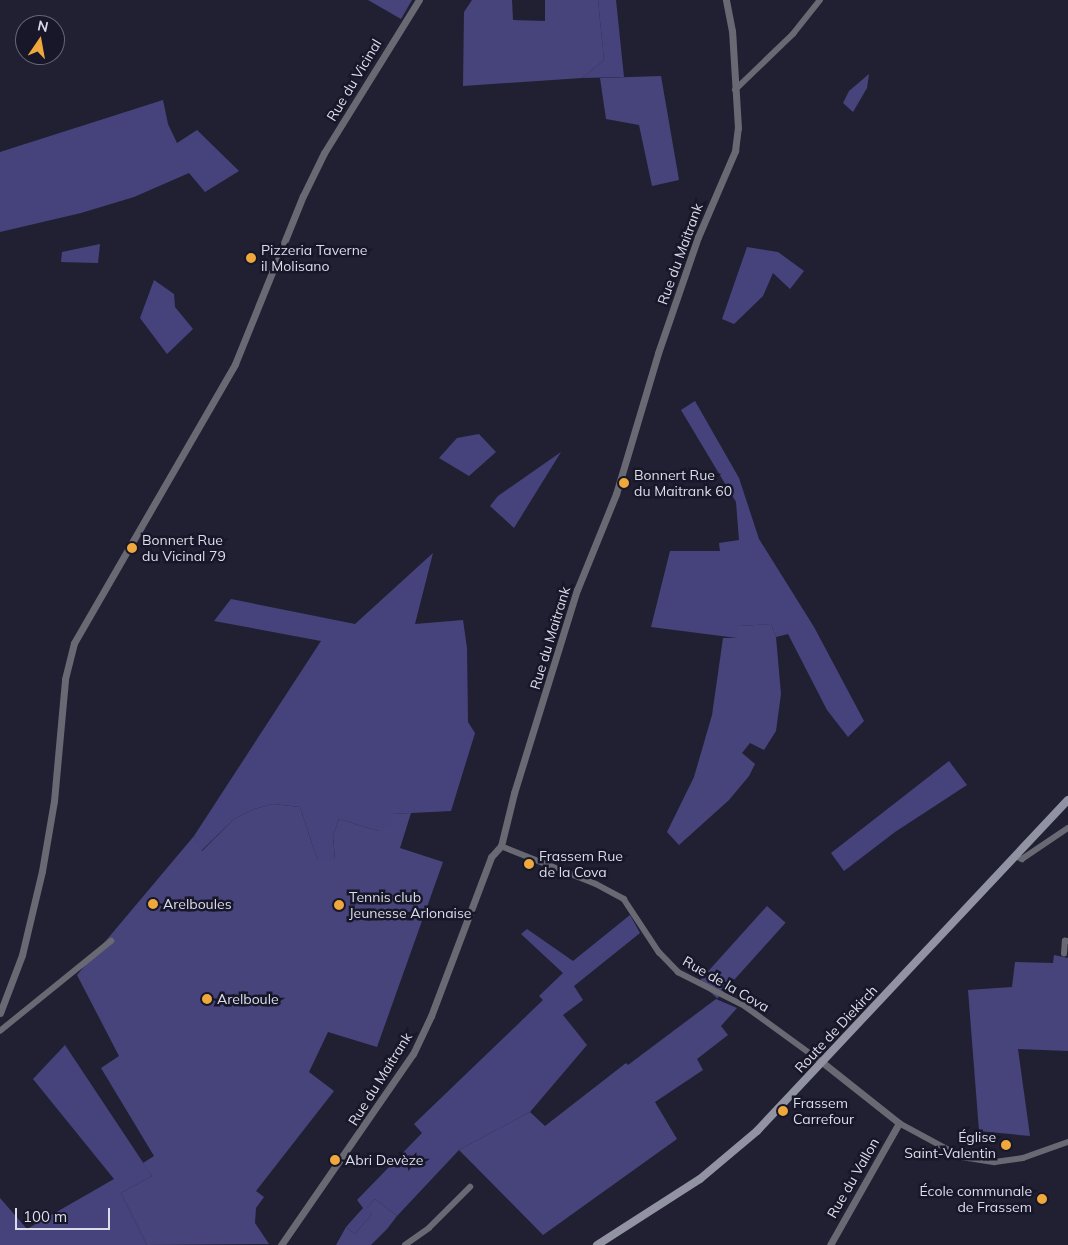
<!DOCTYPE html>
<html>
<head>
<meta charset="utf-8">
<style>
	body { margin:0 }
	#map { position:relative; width:1068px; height:1245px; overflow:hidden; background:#212033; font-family:Mulish,sans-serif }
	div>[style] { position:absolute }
	.green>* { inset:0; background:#46447a; transform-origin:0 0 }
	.forest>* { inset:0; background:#46437c }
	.minor>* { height:5.5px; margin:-2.75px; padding:0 2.75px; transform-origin:2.75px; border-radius:2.75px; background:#696974 }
	.tertiary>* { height:7px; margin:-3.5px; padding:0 3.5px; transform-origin:3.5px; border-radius:3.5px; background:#696974 }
	.secondary>* { height:8px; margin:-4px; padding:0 4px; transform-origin:4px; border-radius:4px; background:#9192a2 }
	.dots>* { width:14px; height:14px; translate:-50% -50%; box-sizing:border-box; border:2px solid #171729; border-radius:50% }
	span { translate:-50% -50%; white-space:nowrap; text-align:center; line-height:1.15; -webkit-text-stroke:5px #171729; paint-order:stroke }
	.street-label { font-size:14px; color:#dcddea }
	.poi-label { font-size:14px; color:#dcddea }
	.left { translate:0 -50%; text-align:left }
	.right { translate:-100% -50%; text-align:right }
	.north { position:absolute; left:15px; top:15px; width:50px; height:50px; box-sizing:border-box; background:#171729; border:1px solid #666676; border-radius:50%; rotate:12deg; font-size:14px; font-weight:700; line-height:20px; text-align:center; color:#dcddea }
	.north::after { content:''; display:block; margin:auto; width:18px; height:22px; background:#eea83c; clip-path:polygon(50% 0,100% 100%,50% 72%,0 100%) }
	.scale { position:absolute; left:15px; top:1208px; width:95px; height:22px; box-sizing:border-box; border:2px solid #dcddea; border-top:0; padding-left:6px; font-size:15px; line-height:18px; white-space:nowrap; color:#dcddea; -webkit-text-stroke:4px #171729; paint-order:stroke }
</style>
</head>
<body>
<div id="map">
	<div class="green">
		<div style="clip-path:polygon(368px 0,412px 0,401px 19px)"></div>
		<div style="clip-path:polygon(472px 0,512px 0,513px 20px,545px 21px,545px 0,598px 0,604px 60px,582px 78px,463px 86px,464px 12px)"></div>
		<div style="clip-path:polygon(869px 74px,867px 88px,853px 112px,843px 103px,849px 91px)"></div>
		<div style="clip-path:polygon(661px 76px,679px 180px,652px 186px,639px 125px,606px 119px,600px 78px)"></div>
		<div style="clip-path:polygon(771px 624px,776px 637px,781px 694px,776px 731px,764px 750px,750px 743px,742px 753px,755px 764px,749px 776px,729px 800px,679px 845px,667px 832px,694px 777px,712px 715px,723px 638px,737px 638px,737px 626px)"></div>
		<div style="clip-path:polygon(273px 804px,300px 807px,317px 859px,335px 859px,333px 836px,339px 819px,378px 831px,390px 814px,411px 813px,400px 848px,443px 862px,377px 1047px,328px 1032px,309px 1072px,334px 1091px,256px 1191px,264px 1197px,256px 1208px,255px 1223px,269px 1244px,147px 1245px,121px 1193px,152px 1176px,143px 1163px,154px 1156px,101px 1068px,119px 1056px,77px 975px,194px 836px,202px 851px,234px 819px,254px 809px)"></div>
		<div style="left:767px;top:906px;width:25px;height:102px;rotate:42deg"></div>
		<div style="clip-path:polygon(1054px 955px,1068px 958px,1068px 1051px,1018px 1049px,1030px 1136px,979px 1131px,968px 990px,1012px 987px,1015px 962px,1053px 963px)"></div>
		<div style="clip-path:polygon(716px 999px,737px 1008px,721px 1026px,728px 1035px,697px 1059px,703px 1070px,655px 1102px,677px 1139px,543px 1235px,459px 1150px,530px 1112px,545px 1126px,626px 1063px,628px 1065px)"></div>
		<div style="clip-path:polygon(375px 1199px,397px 1216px,387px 1229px,371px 1245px,336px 1245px,346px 1227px,355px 1234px,372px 1214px,366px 1209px)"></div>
	</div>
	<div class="forest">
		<div style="clip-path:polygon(598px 0,616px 0,624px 77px,582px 78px,604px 60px)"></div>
		<div style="clip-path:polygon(163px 100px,168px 124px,177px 143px,197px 130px,239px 171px,205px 192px,189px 173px,134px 197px,81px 213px,0 232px,0 152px)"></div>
		<div style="clip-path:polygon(100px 244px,98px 263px,61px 262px,62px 252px)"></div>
		<div style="clip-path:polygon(747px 247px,778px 252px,804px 271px,790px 289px,773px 273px,763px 296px,734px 324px,722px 319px)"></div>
		<div style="clip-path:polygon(154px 280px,174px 294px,175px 307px,193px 329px,167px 354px,140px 318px)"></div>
		<div style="clip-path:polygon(695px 401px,739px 478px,759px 539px,814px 627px,864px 721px,848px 737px,827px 710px,788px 634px,776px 637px,771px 624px,738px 626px,737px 638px,651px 627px,670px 551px,720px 551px,719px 543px,739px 540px,736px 502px,681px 410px)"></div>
		<div style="clip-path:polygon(479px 434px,496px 452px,469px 476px,439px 458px,457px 438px)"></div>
		<div style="clip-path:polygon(561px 452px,514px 528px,490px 506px,498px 496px)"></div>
		<div style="clip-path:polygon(433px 553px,415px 624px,463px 620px,467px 648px,468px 722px,475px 733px,451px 811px,391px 814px,393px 824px,378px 831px,339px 819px,333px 836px,335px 860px,317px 859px,300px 807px,273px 804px,254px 809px,234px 819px,201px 851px,194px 836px,321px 641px,214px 621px,231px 599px,355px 624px)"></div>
		<div style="clip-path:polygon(949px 761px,967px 785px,895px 832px,844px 871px,831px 853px)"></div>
		<div style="clip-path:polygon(630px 915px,640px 933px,574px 986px,583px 1000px,563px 1015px,587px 1045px,530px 1112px,459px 1150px,397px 1216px,375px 1199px,367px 1208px,372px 1214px,355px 1234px,346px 1227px,363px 1208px,357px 1200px,422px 1133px,414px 1124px,543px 1000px,539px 996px,563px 973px,521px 934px,527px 929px,573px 961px)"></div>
		<div style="clip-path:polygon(65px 1045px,152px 1176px,121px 1193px,147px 1245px,0 1245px,0 1198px,27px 1229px,114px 1179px,33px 1079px)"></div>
	</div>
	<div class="minor">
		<div style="left:735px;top:90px;width:81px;rotate:-44deg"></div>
		<div style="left:793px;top:34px;width:43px;rotate:-51.5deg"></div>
		<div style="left:501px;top:846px;width:102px;rotate:21.8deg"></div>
		<div style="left:596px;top:884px;width:32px;rotate:28deg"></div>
		<div style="left:624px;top:899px;width:64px;rotate:56.6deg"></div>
		<div style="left:659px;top:952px;width:28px;rotate:46deg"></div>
		<div style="left:678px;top:972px;width:75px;rotate:26.9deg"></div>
		<div style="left:745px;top:1006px;width:95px;rotate:36deg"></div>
		<div style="left:1016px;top:856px;width:7px;rotate:27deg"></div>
		<div style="left:1022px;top:859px;width:55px;rotate:-34deg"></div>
		<div style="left:1064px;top:954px;width:13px;rotate:-86deg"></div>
		<div style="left:1065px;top:941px;width:3px"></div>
		<div style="left:0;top:1031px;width:143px;rotate:-39deg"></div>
		<div style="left:899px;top:1123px;width:72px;rotate:28.4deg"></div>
		<div style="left:962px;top:1157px;width:33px;rotate:9deg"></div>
		<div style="left:995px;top:1162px;width:28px;rotate:-8deg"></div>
		<div style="left:1023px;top:1158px;width:48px;rotate:-19.6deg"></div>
		<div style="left:405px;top:1245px;width:29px;rotate:-35deg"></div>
		<div style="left:429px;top:1228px;width:58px;rotate:-45deg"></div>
	</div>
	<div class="tertiary">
		<div style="left:0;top:1013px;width:62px;rotate:-69.2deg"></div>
		<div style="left:22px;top:955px;width:86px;rotate:-76.6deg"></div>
		<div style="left:42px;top:871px;width:71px;rotate:-80.3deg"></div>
		<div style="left:54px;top:801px;width:122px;rotate:-84.8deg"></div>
		<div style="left:65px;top:679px;width:37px;rotate:-76deg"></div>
		<div style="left:74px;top:643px;width:322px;rotate:-60deg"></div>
		<div style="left:235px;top:364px;width:181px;rotate:-68deg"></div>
		<div style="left:303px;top:196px;width:48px;rotate:-64deg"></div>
		<div style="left:324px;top:153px;width:180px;rotate:-58.2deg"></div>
		<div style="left:822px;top:1062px;width:98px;rotate:38.4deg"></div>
		<div style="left:899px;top:1123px;width:140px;rotate:119.5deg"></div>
		<div style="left:281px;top:1245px;width:232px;rotate:-55.4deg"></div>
		<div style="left:413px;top:1054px;width:42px;rotate:-64.7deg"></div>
		<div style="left:431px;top:1016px;width:170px;rotate:-69.3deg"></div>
		<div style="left:491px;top:857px;width:15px;rotate:-48deg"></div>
		<div style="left:501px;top:846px;width:55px;rotate:-76.2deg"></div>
		<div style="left:514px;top:793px;width:213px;rotate:-72.8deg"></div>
		<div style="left:577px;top:590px;width:104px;rotate:-67.9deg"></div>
		<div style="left:616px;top:494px;width:147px;rotate:-73.4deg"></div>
		<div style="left:658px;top:353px;width:123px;rotate:-71deg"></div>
		<div style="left:698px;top:237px;width:94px;rotate:-66.7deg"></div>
		<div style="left:735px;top:151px;width:23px;rotate:-83deg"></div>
		<div style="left:738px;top:128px;width:97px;rotate:-93.5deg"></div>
		<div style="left:732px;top:31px;width:32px;rotate:-101deg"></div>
	</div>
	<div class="secondary">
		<div style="left:597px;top:1245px;width:122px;rotate:-32.7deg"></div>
		<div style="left:700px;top:1179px;width:75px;rotate:-40.1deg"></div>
		<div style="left:757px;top:1131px;width:454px;rotate:-46.8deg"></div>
	</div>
	<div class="dots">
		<div style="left:251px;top:258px;background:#eea83c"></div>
		<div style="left:624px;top:483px;background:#eea83c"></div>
		<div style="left:132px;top:548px;background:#eea83c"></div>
		<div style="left:529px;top:864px;background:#eea83c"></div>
		<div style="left:153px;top:904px;background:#eea83c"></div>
		<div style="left:339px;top:905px;background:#eea83c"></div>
		<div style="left:207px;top:999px;background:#eea83c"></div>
		<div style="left:783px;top:1111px;background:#eea83c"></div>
		<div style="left:1006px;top:1145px;background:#eea83c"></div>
		<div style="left:335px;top:1160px;background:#eea83c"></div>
		<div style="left:1042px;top:1199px;background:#eea83c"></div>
	</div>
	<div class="street-label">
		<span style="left:354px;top:80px;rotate:-59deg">Rue du Vicinal</span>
		<span style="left:680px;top:254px;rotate:-70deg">Rue du Maitrank</span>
		<span style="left:550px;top:638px;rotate:-73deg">Rue du Maitrank</span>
		<span style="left:726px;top:984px;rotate:30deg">Rue de la Cova</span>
		<span style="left:836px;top:1029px;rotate:-47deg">Route de Diekirch</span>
		<span style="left:380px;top:1079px;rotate:-58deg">Rue du Maitrank</span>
		<span style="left:853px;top:1178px;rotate:-60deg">Rue du Vallon</span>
	</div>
	<div class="poi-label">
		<span class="left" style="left:261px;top:258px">Pizzeria Taverne<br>il Molisano</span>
		<span class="left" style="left:634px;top:483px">Bonnert Rue<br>du Maitrank 60</span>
		<span class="left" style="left:142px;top:548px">Bonnert Rue<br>du Vicinal 79</span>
		<span class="left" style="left:539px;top:864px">Frassem Rue<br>de la Cova</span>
		<span class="left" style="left:349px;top:905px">Tennis club<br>Jeunesse Arlonaise</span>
		<span class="left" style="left:163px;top:904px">Arelboules</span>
		<span class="left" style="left:217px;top:999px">Arelboule</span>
		<span class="left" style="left:793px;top:1111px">Frassem<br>Carrefour</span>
		<span class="right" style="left:996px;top:1145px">Église<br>Saint-Valentin</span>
		<span class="left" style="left:345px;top:1160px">Abri Devèze</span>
		<span class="right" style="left:1032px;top:1199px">École communale<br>de Frassem</span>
	</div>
	<div class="north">N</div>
	<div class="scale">100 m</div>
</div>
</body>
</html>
